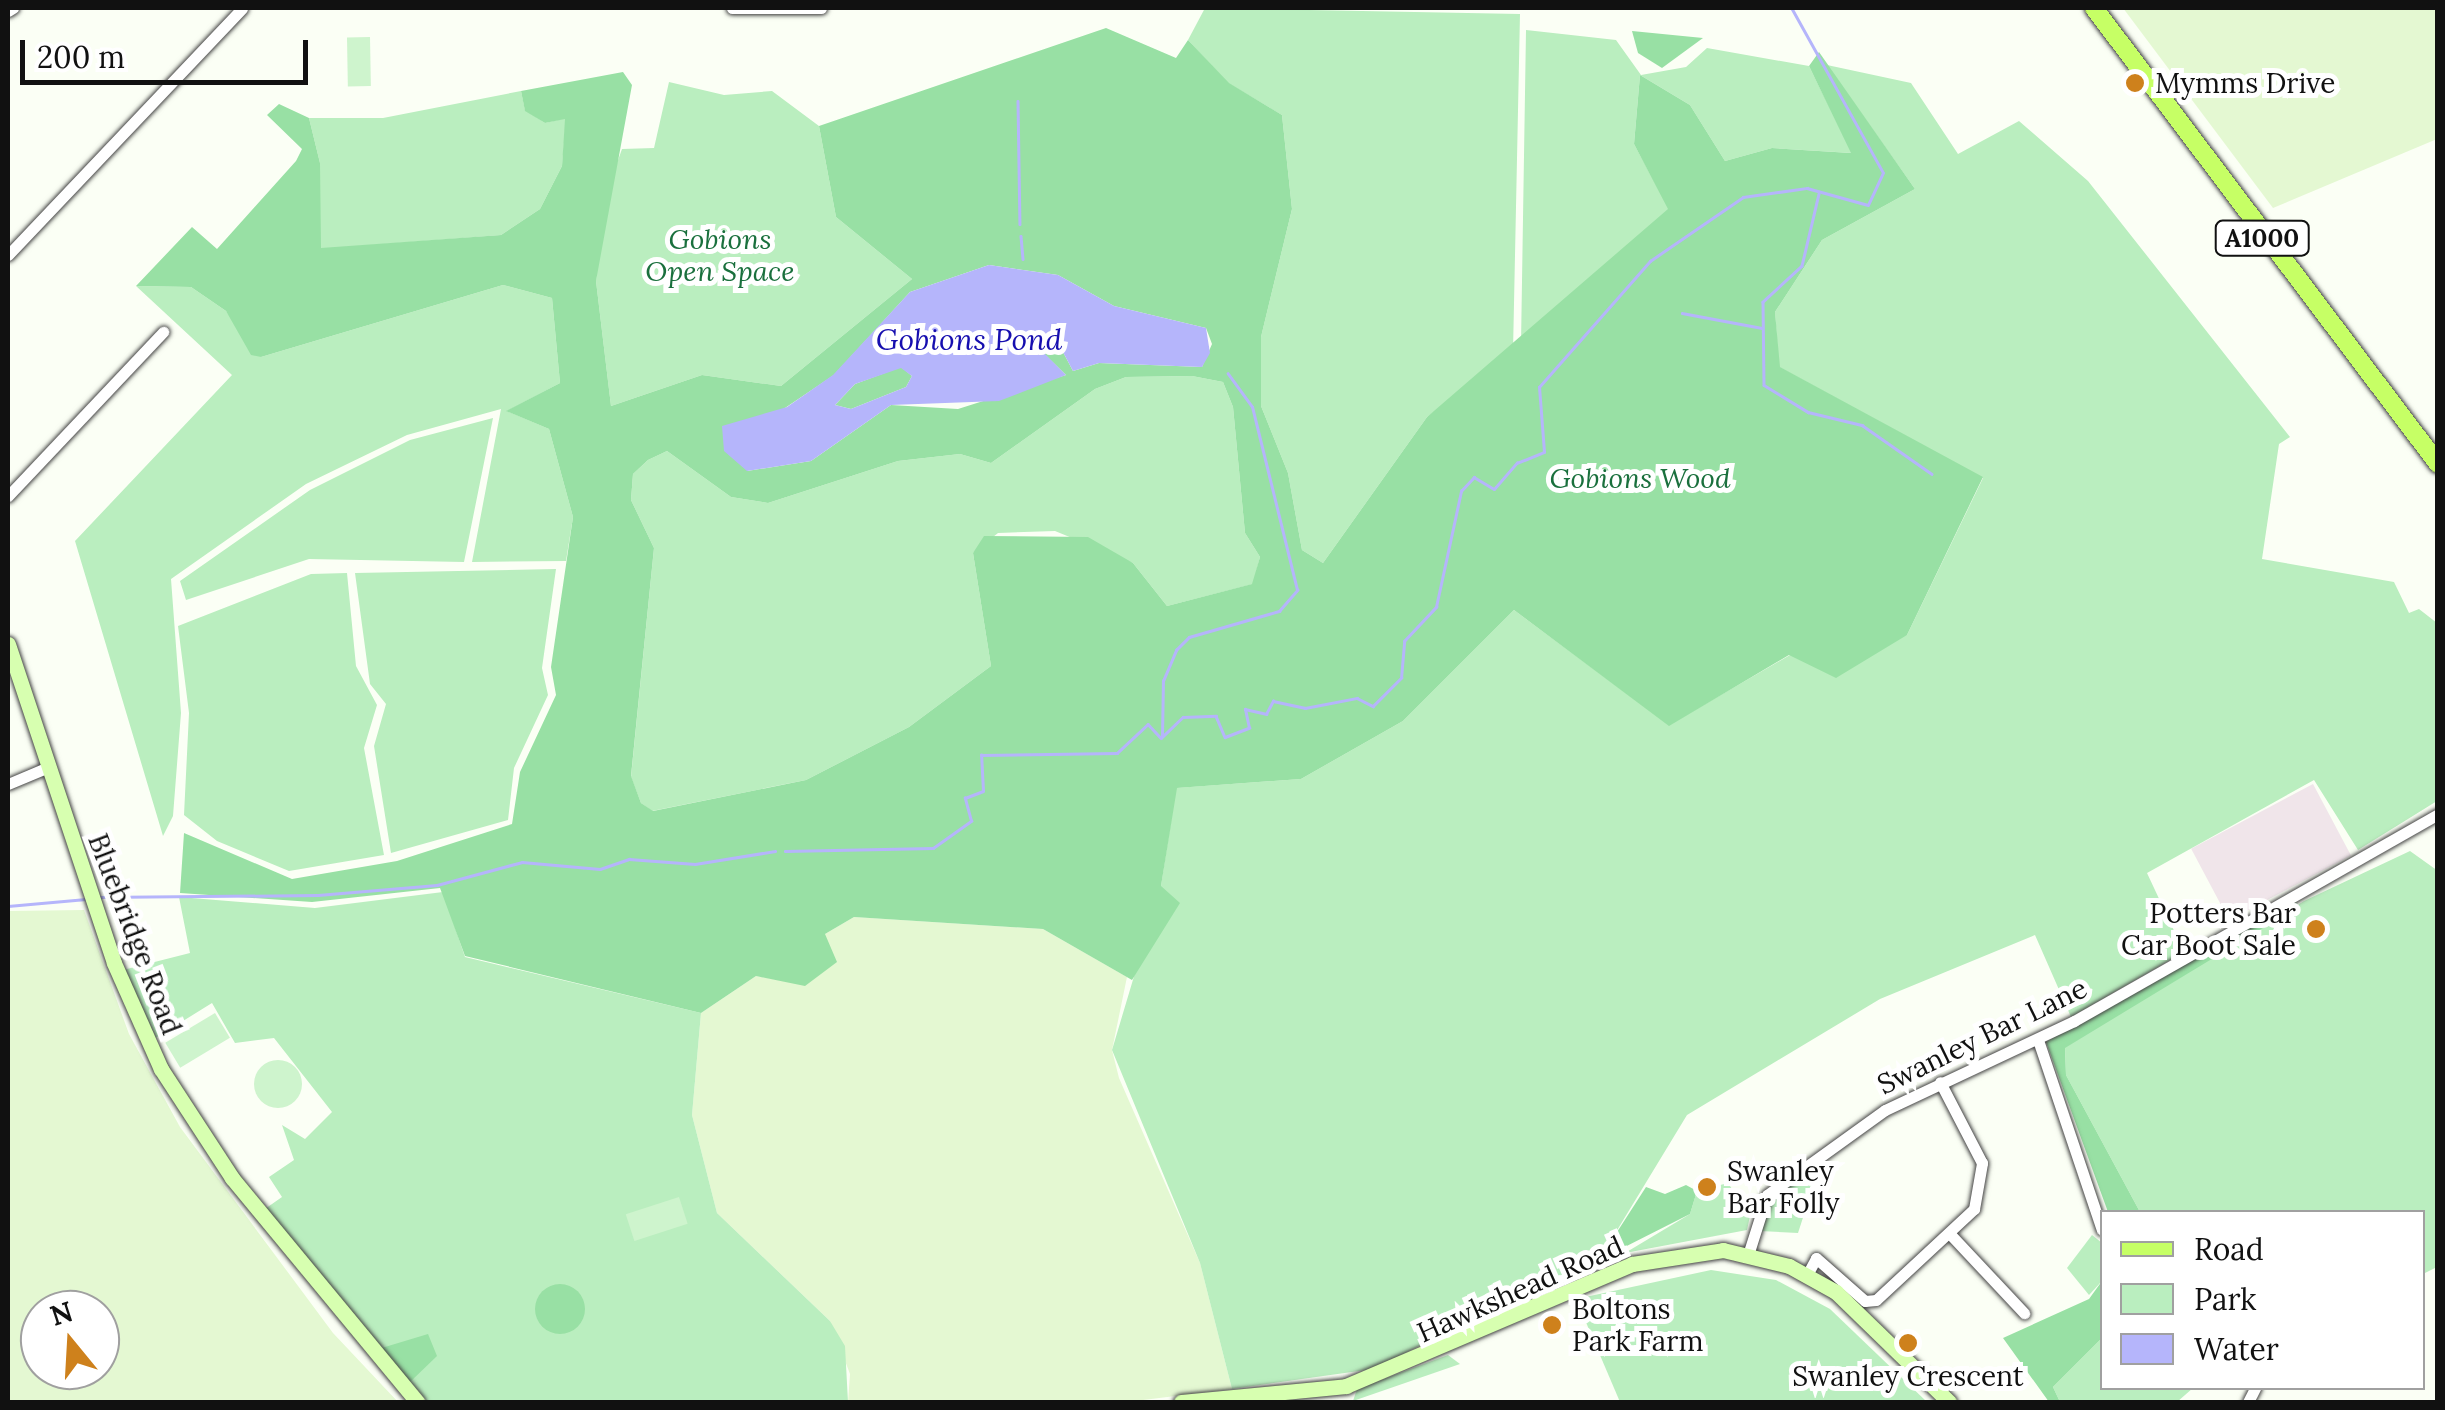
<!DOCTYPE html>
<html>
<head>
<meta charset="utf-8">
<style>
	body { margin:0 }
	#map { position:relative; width:2445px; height:1410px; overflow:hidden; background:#fbfff5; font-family:Lora,serif }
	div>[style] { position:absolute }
	.industrial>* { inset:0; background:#f0e5ea; transform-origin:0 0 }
	.farmland>* { inset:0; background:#e4f8d2 }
	.green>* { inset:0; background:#baeebf }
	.forest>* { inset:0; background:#98e0a4 }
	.round { border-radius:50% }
	.pitch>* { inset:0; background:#cef4cd; transform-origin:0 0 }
	.water>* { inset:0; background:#b5b5fb }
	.stream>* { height:2.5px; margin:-1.25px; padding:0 1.25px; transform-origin:1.25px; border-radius:1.25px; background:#b5b5fb }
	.roads { filter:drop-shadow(0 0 2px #444) drop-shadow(0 0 2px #444) }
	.street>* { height:11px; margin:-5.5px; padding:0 5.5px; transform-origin:5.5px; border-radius:5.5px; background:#fff }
	.secondary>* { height:15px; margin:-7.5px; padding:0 7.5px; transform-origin:7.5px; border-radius:7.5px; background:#d7ffb0 }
	.primary>* { height:18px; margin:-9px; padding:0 9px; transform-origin:9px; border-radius:9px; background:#c6ff65 }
	.dots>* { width:28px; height:28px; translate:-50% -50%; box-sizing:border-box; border:5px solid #fff; border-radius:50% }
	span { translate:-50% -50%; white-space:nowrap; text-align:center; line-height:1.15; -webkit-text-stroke:10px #fff; paint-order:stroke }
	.shield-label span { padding:2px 8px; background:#fff; border:2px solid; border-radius:8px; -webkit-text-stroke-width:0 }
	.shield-label { font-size:25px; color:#111; font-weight:700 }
	.poi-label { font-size:28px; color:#111 }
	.left { translate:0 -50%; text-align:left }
	.right { translate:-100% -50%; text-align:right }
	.park-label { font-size:28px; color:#1a703d; font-style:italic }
	.street-label { font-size:28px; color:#111 }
	.water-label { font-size:30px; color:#160eaf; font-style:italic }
	.frame { position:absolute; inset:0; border:10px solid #111; pointer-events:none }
	.legend { position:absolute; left:2100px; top:1210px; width:325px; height:180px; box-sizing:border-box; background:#fff; border:2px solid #a0a0a0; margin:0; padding:12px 18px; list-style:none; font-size:30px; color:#111 }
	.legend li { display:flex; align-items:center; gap:20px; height:50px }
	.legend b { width:50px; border:2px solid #a0a0a0 }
	.north { position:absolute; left:20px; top:1290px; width:100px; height:100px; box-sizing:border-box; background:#fff; border:2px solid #a0a0a0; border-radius:50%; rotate:342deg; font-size:28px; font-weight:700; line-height:40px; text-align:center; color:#111 }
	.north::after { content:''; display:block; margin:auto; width:35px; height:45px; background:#ce811c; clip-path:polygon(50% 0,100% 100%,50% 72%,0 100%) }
	.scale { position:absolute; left:20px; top:40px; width:288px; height:45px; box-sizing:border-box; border:5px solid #111; border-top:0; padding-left:12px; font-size:30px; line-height:35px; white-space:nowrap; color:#111; -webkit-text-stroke:8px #fff; paint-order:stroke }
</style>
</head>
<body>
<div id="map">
	<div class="industrial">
		<div style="left:2313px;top:784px;width:81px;height:138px;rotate:62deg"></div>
	</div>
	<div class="farmland">
		<div style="clip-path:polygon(2123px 8px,2437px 8px,2437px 139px,2273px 208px)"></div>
		<div style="clip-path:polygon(evenodd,84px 910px,129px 1034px,180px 1127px,333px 1333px,398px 1402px,8px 1402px,8px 911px,84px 910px,40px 1310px,100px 1310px,100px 1370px,40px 1370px,40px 1310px)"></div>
		<div style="clip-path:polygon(854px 917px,1043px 929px,1127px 977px,1112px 1050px,1119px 1078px,1200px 1263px,1232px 1389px,1127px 1402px,848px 1402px,850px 1374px,830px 1321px,717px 1213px,692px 1115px,701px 1013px,756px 976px,805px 985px,825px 934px)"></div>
	</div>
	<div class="green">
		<div style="clip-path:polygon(1205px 8px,1520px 14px,1513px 352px,1427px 417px,1323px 563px,1302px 550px,1288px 473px,1261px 406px,1261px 337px,1292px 209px,1282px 115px,1228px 83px,1188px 40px)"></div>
		<div style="clip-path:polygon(1526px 30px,1616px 40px,1641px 75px,1686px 67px,1707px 48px,1809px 66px,1852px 153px,1772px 148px,1725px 161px,1690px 105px,1640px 75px,1634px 144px,1669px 209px,1521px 344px)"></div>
		<div style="clip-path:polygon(1827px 65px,1911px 83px,1958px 154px,2019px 121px,2088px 181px,2290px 437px,2279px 444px,2262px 559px,2394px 582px,2409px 613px,2419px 609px,2437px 623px,2437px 801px,2358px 850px,2314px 780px,2147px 873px,2184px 952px,2071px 1017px,2035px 935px,1880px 999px,1687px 1115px,1602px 1255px,1373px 1369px,1232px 1389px,1200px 1263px,1112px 1050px,1161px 886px,1176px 788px,1301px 779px,1403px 721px,1514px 610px,1669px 725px,1790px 655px,1907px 635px,1983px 478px,1779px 367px,1775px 312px,1822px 240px,1915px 189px)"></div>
		<div style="clip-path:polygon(669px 82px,724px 95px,772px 91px,819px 126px,836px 217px,912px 279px,781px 386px,702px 375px,611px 406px,596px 281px,603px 202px,622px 149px,654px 148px)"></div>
		<div style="clip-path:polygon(521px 91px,525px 110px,545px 123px,566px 118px,562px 166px,540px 209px,501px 235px,320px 249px,320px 163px,309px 118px,383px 118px)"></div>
		<div style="clip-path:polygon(503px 285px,552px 298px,560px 383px,507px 411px,549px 429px,573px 517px,566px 561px,472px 562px,501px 409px,407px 435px,306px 484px,171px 579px,181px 713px,173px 816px,163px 836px,75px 541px,232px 375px,136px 286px,191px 287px,226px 311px,261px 357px)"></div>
		<div style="clip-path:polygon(1192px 376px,1223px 382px,1233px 407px,1245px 533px,1260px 557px,1253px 584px,1167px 606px,1133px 563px,1055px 531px,998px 533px,973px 553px,991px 666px,909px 727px,806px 780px,652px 811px,641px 803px,631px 777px,654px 548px,631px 500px,633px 474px,648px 460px,667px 451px,731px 497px,768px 503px,898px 461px,960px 454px,991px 463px,1095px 389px,1126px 377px)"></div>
		<div style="clip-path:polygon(493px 418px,464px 562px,309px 559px,186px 600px,180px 581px,310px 490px,410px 440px)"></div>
		<div style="clip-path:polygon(556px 569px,542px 668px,548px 695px,514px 768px,508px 820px,391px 853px,374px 746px,386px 704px,370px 684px,355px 573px)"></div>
		<div style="clip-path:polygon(347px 573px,356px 666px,377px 705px,364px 748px,384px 855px,289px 871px,217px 841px,184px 815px,189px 713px,178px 626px,311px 574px)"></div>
		<div style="clip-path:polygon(2410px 851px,2438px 871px,2437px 1267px,2423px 1274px,2422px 1212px,2140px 1212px,2066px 1075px,2065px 1047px,2304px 901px)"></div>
		<div style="clip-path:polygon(443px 892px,465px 957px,701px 1013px,692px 1115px,717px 1213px,830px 1321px,845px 1346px,848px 1402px,428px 1402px,262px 1211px,282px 1197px,269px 1177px,294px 1160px,282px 1125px,305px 1139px,332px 1112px,274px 1038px,235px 1043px,212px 1003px,154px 1039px,123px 970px,190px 953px,179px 897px,315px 908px)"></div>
		<div style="clip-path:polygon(1822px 1159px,1798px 1233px,1760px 1231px,1770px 1202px)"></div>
		<div style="clip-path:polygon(1728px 1183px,1750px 1216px,1747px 1230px,1625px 1253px,1690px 1214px,1697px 1191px)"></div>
		<div style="clip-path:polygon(2092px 1235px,2102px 1243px,2102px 1281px,2089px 1295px,2067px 1268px)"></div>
		<div style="clip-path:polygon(1711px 1270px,1776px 1280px,1830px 1309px,1927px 1402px,1620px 1402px,1576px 1299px)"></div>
		<div style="clip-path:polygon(2102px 1338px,2102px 1388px,2193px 1388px,2177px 1402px,2060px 1402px,2053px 1387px)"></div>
		<div style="clip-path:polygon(1448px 1355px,1460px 1364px,1353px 1401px,1357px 1389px)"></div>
	</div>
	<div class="forest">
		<div style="clip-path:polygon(evenodd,1106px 28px,1176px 58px,1188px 40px,1229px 83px,1282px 115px,1292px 209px,1261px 337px,1261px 406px,1288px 473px,1302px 550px,1323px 563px,1427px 417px,1668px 209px,1634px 144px,1640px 75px,1690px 105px,1725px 161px,1772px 148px,1851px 153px,1809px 66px,1819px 52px,1915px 189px,1822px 240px,1775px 312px,1780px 367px,1983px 477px,1907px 635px,1836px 678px,1789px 655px,1669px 726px,1514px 610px,1403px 721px,1301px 779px,1177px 788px,1161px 886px,1180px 903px,1132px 980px,1043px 929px,854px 917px,825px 934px,837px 962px,805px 986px,756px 976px,701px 1013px,465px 956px,440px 888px,312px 902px,180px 893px,184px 833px,292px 879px,397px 861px,512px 824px,520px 772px,556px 695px,551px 667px,573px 517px,549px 429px,506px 411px,560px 383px,552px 298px,503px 285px,261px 357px,251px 355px,226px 311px,191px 287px,136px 286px,192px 227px,217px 249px,296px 161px,302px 149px,267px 115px,279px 104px,309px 118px,320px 163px,321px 248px,501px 235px,540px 209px,562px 166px,565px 119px,545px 123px,525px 111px,521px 91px,623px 72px,632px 85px,596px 281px,611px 406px,702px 375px,781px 386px,912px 279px,836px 217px,819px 126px,1106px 28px,989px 265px,1058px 275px,1114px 306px,1206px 328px,1212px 344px,1202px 367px,1099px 363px,1073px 371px,1054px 335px,1038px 348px,1066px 375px,958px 409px,891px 405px,811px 461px,747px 471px,782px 410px,834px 375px,910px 292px,989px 265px,1106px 28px,1192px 376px,1223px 382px,1233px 407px,1245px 533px,1260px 557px,1252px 584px,1167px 606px,1133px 563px,1088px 537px,984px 536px,973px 553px,991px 666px,909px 727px,806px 780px,653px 811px,641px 803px,631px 776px,654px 548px,631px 500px,633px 474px,648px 460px,667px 451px,731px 497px,768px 503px,898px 461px,960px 454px,991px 463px,1095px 389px,1126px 377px,1192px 376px)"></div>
		<div style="clip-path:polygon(1632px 31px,1703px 38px,1662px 68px,1638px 53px)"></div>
		<div style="clip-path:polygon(901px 367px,912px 376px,906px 387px,851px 409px,835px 405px,855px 384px)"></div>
		<div style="clip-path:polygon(2293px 898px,2299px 906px,2065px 1048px,2066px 1075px,2140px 1212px,2108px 1212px,2046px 1042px)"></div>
		<div style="clip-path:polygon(1686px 1185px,1697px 1191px,1690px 1214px,1599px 1260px,1646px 1187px,1665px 1194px)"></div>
		<div style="clip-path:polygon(2102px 1281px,2102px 1338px,2053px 1387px,2060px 1402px,2049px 1402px,2003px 1338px,2089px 1299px)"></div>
		<div class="round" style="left:535px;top:1284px;width:50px;height:50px"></div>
		<div style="clip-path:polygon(428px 1334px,437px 1356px,408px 1384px,375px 1350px)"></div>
	</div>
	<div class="pitch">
		<div style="left:370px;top:37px;width:49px;height:23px;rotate:89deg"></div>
		<div style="left:215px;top:1013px;width:29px;height:58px;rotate:59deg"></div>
		<div class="round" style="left:254px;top:1060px;width:48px;height:48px"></div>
		<div style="left:679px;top:1197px;width:28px;height:56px;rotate:72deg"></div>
	</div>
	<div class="water">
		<div style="clip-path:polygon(evenodd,989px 265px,1058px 275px,1114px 306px,1206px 328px,1210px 353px,1202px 367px,1099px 363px,1073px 371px,1054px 335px,1039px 348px,1066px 375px,999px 401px,891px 405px,811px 461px,747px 471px,724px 451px,722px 426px,787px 407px,833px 375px,910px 292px,989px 265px,901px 368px,912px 376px,906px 387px,851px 409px,835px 405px,855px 384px,901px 368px)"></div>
	</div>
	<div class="stream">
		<div style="left:1018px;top:101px;width:123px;rotate:89.1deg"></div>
		<div style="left:1819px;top:194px;width:74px;rotate:103.3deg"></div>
		<div style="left:1802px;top:266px;width:53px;rotate:137.3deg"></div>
		<div style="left:1763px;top:302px;width:83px;rotate:89.3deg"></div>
		<div style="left:1764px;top:385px;width:52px;rotate:31.5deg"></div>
		<div style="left:1808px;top:412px;width:56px;rotate:13.5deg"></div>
		<div style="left:1862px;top:425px;width:85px;rotate:35deg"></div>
		<div style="left:1021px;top:236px;width:23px;rotate:85deg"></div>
		<div style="left:1682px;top:313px;width:81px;rotate:10.6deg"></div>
		<div style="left:1162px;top:736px;width:55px;rotate:-89deg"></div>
		<div style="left:1163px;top:681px;width:34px;rotate:-67deg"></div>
		<div style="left:1176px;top:650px;width:18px;rotate:-45deg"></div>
		<div style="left:1189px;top:637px;width:94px;rotate:-16.1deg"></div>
		<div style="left:1279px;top:611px;width:28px;rotate:-49deg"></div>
		<div style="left:1297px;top:590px;width:188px;rotate:-103.8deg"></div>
		<div style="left:1252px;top:407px;width:41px;rotate:-126deg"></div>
		<div style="left:785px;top:851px;width:148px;rotate:-1.2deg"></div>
		<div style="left:933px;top:848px;width:47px;rotate:-35.4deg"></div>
		<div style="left:971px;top:821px;width:24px;rotate:-105deg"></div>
		<div style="left:965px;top:798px;width:19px;rotate:-21deg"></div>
		<div style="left:983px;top:791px;width:36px;rotate:-93deg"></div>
		<div style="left:981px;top:755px;width:136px;rotate:-0.8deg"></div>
		<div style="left:1117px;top:753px;width:42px;rotate:-43.1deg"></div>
		<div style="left:1148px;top:724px;width:19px;rotate:47deg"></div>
		<div style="left:1161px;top:738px;width:30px;rotate:-44deg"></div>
		<div style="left:1183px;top:717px;width:33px;rotate:-2deg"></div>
		<div style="left:1216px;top:716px;width:23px;rotate:67deg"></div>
		<div style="left:1225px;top:737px;width:26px;rotate:-21deg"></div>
		<div style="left:1249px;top:728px;width:19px;rotate:-102deg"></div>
		<div style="left:1245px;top:709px;width:22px;rotate:13deg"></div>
		<div style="left:1266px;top:714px;width:15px;rotate:-62deg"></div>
		<div style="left:1273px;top:701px;width:33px;rotate:12deg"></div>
		<div style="left:1305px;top:708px;width:53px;rotate:-10.9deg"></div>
		<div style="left:1357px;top:698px;width:18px;rotate:27deg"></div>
		<div style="left:1373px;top:706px;width:40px;rotate:-45deg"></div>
		<div style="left:1401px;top:678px;width:37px;rotate:-85deg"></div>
		<div style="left:1404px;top:641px;width:47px;rotate:-46.7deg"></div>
		<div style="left:1436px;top:607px;width:119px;rotate:-77.8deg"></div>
		<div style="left:1461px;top:491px;width:19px;rotate:-47deg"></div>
		<div style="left:1474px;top:477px;width:23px;rotate:31deg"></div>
		<div style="left:1494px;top:489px;width:35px;rotate:-49deg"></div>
		<div style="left:1517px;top:463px;width:29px;rotate:-22deg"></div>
		<div style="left:1544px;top:452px;width:65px;rotate:-94.4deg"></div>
		<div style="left:1539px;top:387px;width:168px;rotate:-48.6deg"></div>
		<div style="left:1650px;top:261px;width:113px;rotate:-34.5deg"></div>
		<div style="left:1743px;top:197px;width:65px;rotate:-8deg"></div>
		<div style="left:1807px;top:188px;width:63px;rotate:15.6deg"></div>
		<div style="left:1868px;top:205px;width:35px;rotate:-65deg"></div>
		<div style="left:1883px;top:173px;width:189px;rotate:-119.1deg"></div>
		<div style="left:98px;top:897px;width:220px;rotate:-0.5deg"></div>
		<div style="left:318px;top:895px;width:119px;rotate:-4.8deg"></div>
		<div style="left:437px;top:885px;width:88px;rotate:-15.1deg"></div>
		<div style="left:522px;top:862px;width:78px;rotate:5.1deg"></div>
		<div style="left:600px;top:869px;width:31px;rotate:-19deg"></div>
		<div style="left:629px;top:859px;width:66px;rotate:4.3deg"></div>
		<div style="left:695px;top:864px;width:81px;rotate:-9.2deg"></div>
		<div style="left:8px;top:906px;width:78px;rotate:-5.1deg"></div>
	</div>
	<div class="roads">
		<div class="street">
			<div style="left:732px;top:8px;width:89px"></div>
			<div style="left:8px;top:11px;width:6px;rotate:-31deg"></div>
			<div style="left:8px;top:255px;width:340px;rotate:-46.5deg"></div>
			<div style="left:8px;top:496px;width:226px;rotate:-46.6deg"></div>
			<div style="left:8px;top:784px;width:41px;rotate:-22.8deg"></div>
			<div style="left:2038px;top:1040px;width:200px;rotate:71.4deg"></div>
			<div style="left:1949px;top:1233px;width:110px;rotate:46.8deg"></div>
			<div style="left:1748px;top:1255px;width:63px;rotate:-72.4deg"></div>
			<div style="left:1767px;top:1195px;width:145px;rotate:-35.8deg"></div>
			<div style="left:1885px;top:1110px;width:209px;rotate:-25.2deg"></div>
			<div style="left:2074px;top:1021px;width:419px;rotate:-29.6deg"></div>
			<div style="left:1807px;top:1275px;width:19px;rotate:-62deg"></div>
			<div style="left:1816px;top:1258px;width:65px;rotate:41.3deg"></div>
			<div style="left:1865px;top:1301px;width:11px;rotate:-5deg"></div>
			<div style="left:1876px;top:1300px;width:134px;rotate:-42.9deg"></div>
			<div style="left:1974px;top:1209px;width:47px;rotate:-80.1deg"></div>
			<div style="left:1982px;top:1163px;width:91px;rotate:-117.4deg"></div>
			<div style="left:2248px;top:1402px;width:16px;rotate:-63deg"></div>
		</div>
		<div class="secondary">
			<div style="left:8px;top:644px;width:336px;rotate:71.6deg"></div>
			<div style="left:114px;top:963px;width:116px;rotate:66.1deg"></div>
			<div style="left:161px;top:1069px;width:130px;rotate:56.9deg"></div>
			<div style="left:232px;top:1178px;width:291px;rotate:50.4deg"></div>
			<div style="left:1181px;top:1402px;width:166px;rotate:-5.5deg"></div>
			<div style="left:1346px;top:1386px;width:311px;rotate:-23.1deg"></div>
			<div style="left:1632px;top:1264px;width:92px;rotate:-8.7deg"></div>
			<div style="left:1723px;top:1250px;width:68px;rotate:13.6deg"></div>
			<div style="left:1789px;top:1266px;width:54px;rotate:29deg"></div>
			<div style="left:1836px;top:1292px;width:158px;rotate:44.2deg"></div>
		</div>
		<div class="primary">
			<div style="left:2094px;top:8px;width:571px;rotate:52.97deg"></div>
		</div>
	</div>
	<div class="dots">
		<div style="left:2135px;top:83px;background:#ce811c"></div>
		<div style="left:2316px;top:929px;background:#ce811c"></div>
		<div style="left:1707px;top:1187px;background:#ce811c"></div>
		<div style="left:1552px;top:1325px;background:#ce811c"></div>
		<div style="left:1908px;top:1343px;background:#ce811c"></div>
	</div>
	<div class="shield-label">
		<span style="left:2262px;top:238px">A1000</span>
	</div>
	<div class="poi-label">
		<span class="left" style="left:2155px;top:83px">Mymms Drive</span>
		<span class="right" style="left:2296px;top:929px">Potters Bar<br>Car Boot Sale</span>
		<span class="left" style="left:1727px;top:1187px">Swanley<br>Bar Folly</span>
		<span class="left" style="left:1572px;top:1325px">Boltons<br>Park Farm</span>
		<span style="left:1908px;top:1376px">Swanley Crescent</span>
	</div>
	<div class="park-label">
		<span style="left:720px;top:255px">Gobions<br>Open Space</span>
		<span style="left:1640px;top:478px">Gobions Wood</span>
	</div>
	<div class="street-label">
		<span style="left:135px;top:934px;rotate:69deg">Bluebridge Road</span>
		<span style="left:1982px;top:1036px;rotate:-26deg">Swanley Bar Lane</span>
		<span style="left:1520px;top:1289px;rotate:-24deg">Hawkshead Road</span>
	</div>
	<div class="water-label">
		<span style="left:969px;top:339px">Gobions Pond</span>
	</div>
	<div class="frame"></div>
	<ul class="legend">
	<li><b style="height:12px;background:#c6ff65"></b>Road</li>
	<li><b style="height:28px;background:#baeebf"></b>Park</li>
	<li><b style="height:28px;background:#b5b5fb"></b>Water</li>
	</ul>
	<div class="north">N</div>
	<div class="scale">200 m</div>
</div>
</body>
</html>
